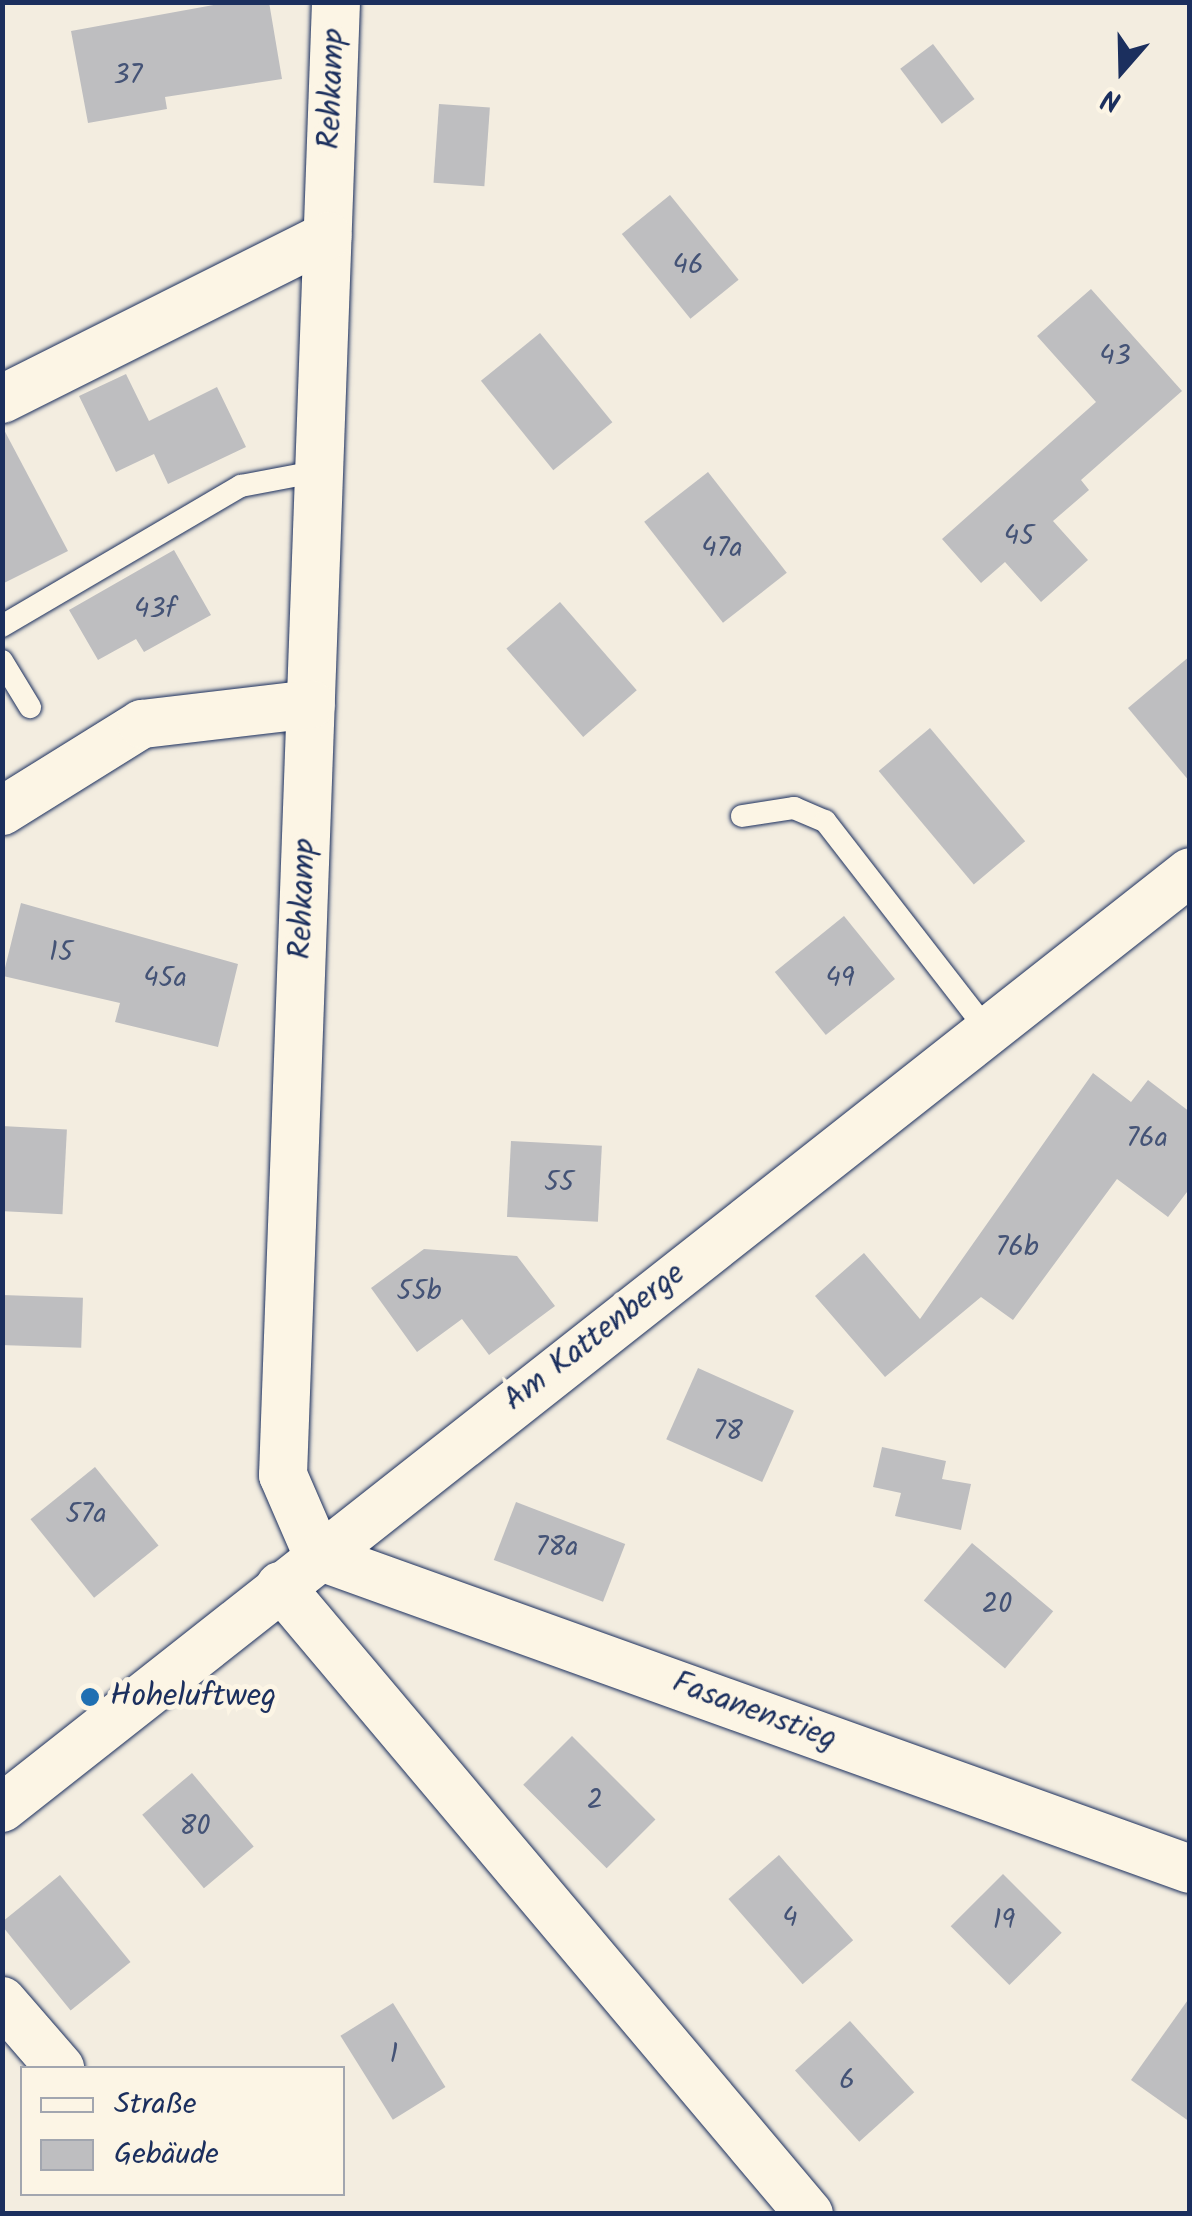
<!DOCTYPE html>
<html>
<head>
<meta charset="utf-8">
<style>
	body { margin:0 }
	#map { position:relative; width:1192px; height:2216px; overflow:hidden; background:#f3ede0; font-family:Kalam,sans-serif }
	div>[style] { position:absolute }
	.building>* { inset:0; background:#bebec0; transform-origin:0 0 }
	.roads { filter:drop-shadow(0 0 2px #1b2f5e) drop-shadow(0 0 2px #1b2f5e) }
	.service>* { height:22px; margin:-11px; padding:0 11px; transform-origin:11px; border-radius:11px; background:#fcf5e5 }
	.minor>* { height:48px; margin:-24px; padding:0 24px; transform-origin:24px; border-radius:24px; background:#fcf5e5 }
	.dots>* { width:28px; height:28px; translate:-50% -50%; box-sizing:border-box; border:5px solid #fcf5e5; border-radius:50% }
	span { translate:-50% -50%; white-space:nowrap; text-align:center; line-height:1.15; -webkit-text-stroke:10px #fcf5e5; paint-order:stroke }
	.number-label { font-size:28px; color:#445376 }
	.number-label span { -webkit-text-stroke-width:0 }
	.street-label { font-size:32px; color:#1b2f5e }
	.poi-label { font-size:32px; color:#1b2f5e }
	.left { translate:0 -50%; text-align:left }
	.frame { position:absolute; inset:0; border:5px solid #1b2f5e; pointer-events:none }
	.legend { position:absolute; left:20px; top:2066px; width:325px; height:130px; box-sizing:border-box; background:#fcf5e5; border:2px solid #a2a6af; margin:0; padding:12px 18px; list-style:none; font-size:30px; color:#1b2f5e }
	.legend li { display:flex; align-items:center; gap:20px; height:50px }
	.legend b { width:50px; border:2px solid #a2a6af }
	.north { position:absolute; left:1072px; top:20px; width:100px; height:100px; -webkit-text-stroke:8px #fcf5e5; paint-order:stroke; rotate:200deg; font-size:28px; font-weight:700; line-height:40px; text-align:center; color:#1b2f5e }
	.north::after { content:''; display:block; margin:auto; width:35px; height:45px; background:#1b2f5e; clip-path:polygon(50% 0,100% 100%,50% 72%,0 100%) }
</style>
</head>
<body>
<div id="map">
	<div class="building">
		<div style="clip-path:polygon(230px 2px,269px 2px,282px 79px,165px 97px,167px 109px,88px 123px,71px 31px)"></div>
		<div style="left:933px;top:44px;width:69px;height:41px;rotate:53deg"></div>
		<div style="left:439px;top:104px;width:51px;height:79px;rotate:4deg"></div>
		<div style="left:670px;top:195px;width:109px;height:62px;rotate:51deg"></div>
		<div style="clip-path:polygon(1091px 289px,1182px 391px,1081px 480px,1089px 490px,1053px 521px,1088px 560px,1041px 602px,1005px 562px,981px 583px,942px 539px,1096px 402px,1037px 336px)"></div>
		<div style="left:540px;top:333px;width:115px;height:76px;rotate:51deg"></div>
		<div style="clip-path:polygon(126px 374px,149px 421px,217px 387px,246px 447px,168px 484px,154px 454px,116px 472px,79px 396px)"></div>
		<div style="clip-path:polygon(2px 426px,68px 551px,2px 584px)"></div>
		<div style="left:708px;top:472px;width:128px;height:81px;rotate:52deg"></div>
		<div style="clip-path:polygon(174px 550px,211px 615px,144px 652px,136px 639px,98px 660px,69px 610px)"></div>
		<div style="left:560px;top:602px;width:117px;height:71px;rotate:49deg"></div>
		<div style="clip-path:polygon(1190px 656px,1190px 782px,1128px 708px)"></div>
		<div style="left:930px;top:728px;width:148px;height:67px;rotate:50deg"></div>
		<div style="clip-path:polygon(21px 903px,238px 964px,218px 1047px,115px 1022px,120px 1003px,3px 976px)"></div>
		<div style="left:844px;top:916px;width:81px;height:89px;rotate:51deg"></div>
		<div style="clip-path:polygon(1093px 1073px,1131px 1102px,1148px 1080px,1190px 1112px,1190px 1188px,1168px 1217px,1117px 1179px,1013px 1320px,981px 1297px,885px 1377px,815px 1296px,864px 1253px,920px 1319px)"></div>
		<div style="left:2px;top:1126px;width:65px;height:85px;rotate:3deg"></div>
		<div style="left:511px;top:1141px;width:91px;height:76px;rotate:3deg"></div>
		<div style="clip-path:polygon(424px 1249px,517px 1256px,555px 1306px,489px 1355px,462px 1319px,417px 1352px,371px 1288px)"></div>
		<div style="left:2px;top:1295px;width:81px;height:50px;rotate:2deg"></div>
		<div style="left:698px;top:1368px;width:105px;height:78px;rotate:24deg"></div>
		<div style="clip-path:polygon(882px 1447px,946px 1461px,942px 1479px,971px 1484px,961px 1530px,895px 1516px,901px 1493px,873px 1487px)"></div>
		<div style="left:95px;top:1467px;width:101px;height:83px;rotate:51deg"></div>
		<div style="left:516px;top:1502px;width:117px;height:62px;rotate:21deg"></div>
		<div style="left:972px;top:1543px;width:106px;height:75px;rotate:40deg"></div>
		<div style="left:572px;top:1736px;width:118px;height:69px;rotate:45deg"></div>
		<div style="left:192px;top:1773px;width:96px;height:65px;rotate:50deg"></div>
		<div style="left:779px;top:1855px;width:113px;height:67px;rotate:49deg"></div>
		<div style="left:1003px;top:1874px;width:83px;height:74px;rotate:45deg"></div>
		<div style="left:60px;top:1875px;width:112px;height:77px;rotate:51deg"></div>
		<div style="clip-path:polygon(1190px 1997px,1190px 2122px,1131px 2080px)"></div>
		<div style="left:393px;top:2003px;width:99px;height:62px;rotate:58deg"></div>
		<div style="left:850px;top:2021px;width:96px;height:74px;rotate:48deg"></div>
	</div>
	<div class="roads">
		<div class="service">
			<div style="left:2px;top:626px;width:277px;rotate:-30.4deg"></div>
			<div style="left:241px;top:486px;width:80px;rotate:-10.8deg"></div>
			<div style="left:2px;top:661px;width:54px;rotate:58.7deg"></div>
			<div style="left:742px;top:816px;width:53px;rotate:-8.7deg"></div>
			<div style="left:794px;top:808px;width:34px;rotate:23deg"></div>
			<div style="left:825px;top:821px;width:264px;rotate:52.2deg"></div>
		</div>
		<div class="minor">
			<div style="left:336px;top:2px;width:1474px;rotate:92.06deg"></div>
			<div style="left:283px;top:1475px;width:88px;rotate:66.6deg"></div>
			<div style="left:318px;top:1556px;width:926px;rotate:19.75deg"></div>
			<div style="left:2px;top:399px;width:364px;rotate:-26.6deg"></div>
			<div style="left:2px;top:811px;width:165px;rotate:-31.9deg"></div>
			<div style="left:142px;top:724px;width:170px;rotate:-6.7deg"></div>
			<div style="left:280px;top:1586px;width:821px;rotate:49.89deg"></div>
			<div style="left:2px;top:1808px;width:1512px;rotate:-38.23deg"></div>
			<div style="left:2px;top:2001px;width:89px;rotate:49.1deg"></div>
		</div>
	</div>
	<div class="dots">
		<div style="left:90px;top:1697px;background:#1f6fb2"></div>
	</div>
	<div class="number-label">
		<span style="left:128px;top:76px">37</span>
		<span style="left:688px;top:266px">46</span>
		<span style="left:1115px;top:357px">43</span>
		<span style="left:1019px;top:537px">45</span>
		<span style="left:722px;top:549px">47a</span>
		<span style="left:155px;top:610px">43f</span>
		<span style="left:61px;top:953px">15</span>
		<span style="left:165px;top:979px">45a</span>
		<span style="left:840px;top:979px">49</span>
		<span style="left:1147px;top:1139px">76a</span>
		<span style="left:559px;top:1183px">55</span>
		<span style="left:1017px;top:1248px">76b</span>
		<span style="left:419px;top:1292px">55b</span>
		<span style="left:728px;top:1432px">78</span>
		<span style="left:86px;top:1515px">57a</span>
		<span style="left:557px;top:1548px">78a</span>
		<span style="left:997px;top:1605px">20</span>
		<span style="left:595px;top:1801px">2</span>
		<span style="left:195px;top:1827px">80</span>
		<span style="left:790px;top:1919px">4</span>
		<span style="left:1004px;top:1921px">19</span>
		<span style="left:394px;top:2055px">1</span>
		<span style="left:847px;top:2081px">6</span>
	</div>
	<div class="street-label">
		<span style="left:333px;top:89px;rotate:-88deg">Rehkamp</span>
		<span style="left:304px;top:899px;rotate:-88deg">Rehkamp</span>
		<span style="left:595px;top:1338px;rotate:-38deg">Am Kattenberge</span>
		<span style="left:754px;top:1712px;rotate:20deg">Fasanenstieg</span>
	</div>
	<div class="poi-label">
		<span class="left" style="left:110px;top:1697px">Hoheluftweg</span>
	</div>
	<div class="frame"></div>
	<ul class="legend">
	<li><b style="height:12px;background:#fcf5e5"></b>Straße</li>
	<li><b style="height:28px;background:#bebec0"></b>Gebäude</li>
	</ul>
	<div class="north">N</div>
</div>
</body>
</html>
